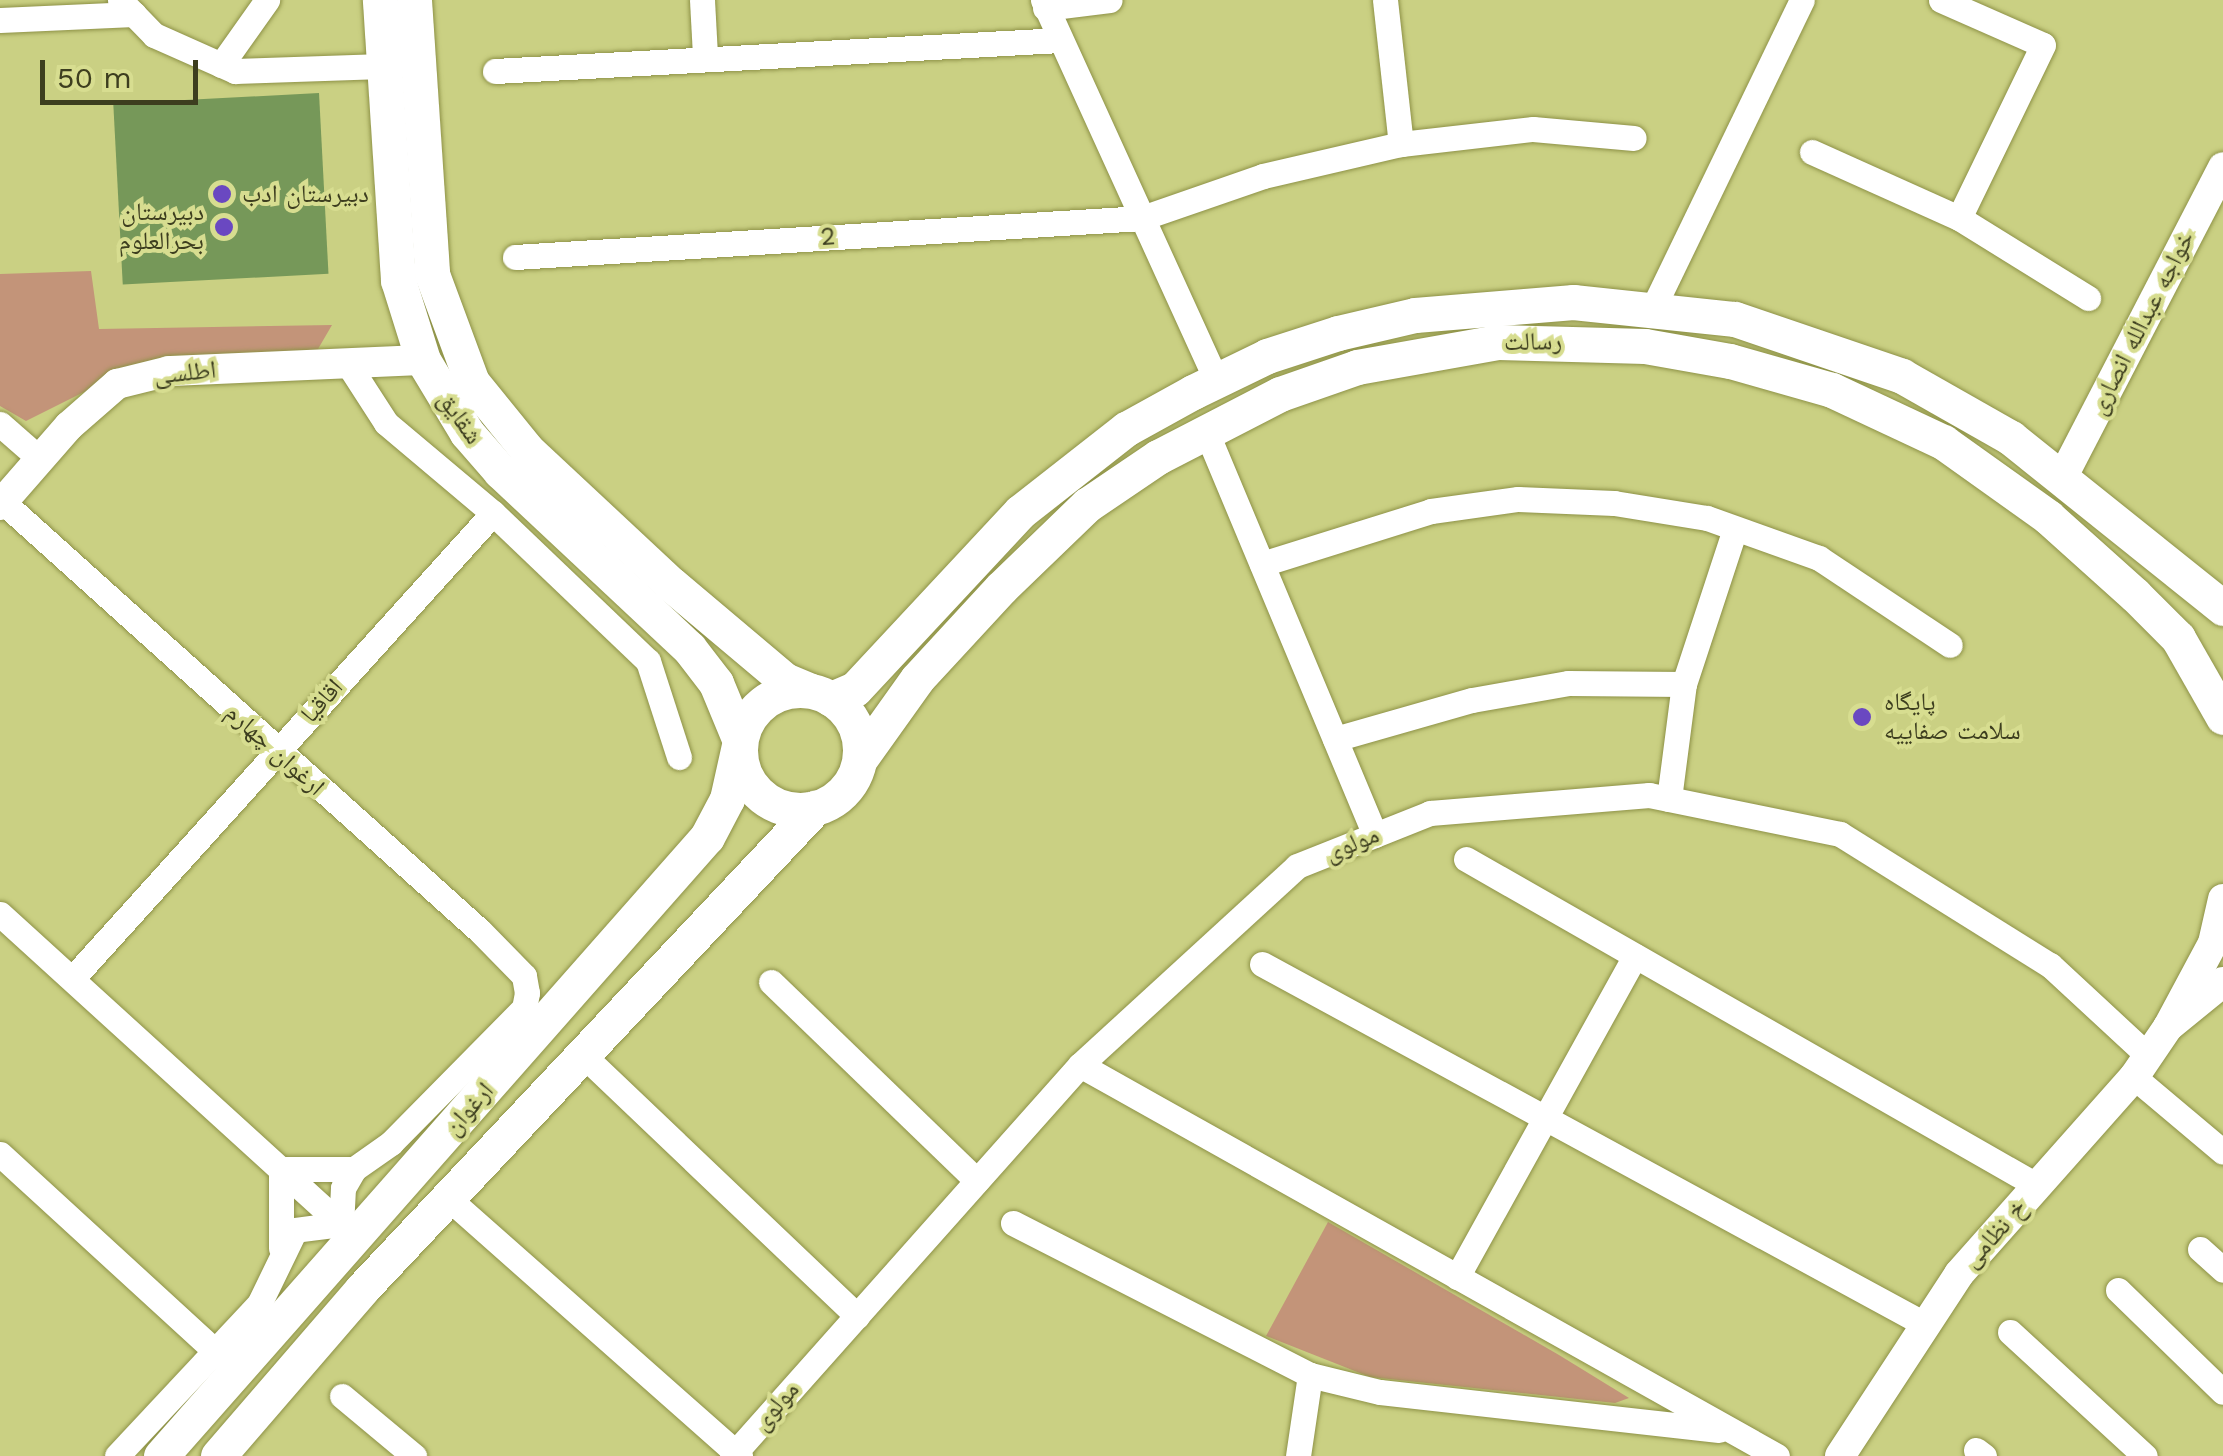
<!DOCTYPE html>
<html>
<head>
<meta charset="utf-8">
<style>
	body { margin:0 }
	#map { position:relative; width:2223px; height:1456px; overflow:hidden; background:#cad083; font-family:"Work Sans","Noto Naskh Arabic",sans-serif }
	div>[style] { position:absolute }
	.green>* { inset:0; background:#c39479 }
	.building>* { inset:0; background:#769859; transform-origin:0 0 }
	.roads { filter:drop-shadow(0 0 2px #8e9247) drop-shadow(0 0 2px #8e9247) }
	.minor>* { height:25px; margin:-12.5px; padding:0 12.5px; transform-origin:12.5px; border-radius:12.5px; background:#fff }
	.tertiary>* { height:30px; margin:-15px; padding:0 15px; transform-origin:15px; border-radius:15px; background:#fff }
	.secondary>* { height:35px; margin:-17.5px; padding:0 17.5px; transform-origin:17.5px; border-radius:17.5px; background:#fff }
	.secondary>.ring { margin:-17.5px; padding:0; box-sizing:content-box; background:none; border:35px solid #fff; border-radius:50% }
	.dots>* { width:28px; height:28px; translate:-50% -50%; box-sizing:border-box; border:5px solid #d7dd90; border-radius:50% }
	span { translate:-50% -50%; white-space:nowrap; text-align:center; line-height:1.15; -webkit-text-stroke:8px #d7dd90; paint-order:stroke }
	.poi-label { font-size:25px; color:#3d3e1f }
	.left { translate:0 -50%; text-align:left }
	.right { translate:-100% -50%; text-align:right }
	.street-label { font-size:25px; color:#3d3e1f }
	.scale { position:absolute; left:40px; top:60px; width:158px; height:45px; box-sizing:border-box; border:5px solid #3d3e1f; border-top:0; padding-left:12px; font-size:30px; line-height:35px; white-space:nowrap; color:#3d3e1f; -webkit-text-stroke:8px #d7dd90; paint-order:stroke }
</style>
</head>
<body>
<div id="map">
	<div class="green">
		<div style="clip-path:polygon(91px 271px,99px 329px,332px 325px,311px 361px,118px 375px,26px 421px,0 406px,0 274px)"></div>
		<div style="clip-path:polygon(1328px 1222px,1559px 1355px,1629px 1398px,1615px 1403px,1370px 1377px,1266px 1336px)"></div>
	</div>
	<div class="building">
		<div style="left:319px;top:93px;width:181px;height:206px;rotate:87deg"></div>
	</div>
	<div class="roads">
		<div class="minor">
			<div style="left:120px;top:0;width:49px;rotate:45.8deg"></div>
			<div style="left:154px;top:35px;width:89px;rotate:24deg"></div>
			<div style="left:235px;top:71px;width:148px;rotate:-1.9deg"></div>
			<div style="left:702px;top:0;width:56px;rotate:86.9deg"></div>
			<div style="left:1043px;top:0;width:418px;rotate:65.5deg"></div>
			<div style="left:1385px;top:0;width:145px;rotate:83.7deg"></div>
			<div style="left:1941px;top:0;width:111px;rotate:23.8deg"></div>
			<div style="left:2043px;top:45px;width:192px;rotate:115.9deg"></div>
			<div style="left:1045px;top:8px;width:65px;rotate:-7deg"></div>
			<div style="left:0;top:20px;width:134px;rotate:-2.6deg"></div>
			<div style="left:221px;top:65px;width:80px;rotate:-54.7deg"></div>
			<div style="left:495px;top:71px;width:566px;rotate:-3.14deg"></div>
			<div style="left:1812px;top:152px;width:161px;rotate:24.2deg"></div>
			<div style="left:1959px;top:218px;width:152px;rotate:31.8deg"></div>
			<div style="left:515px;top:257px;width:628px;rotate:-3.56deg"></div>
			<div style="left:1142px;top:218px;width:128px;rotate:-19.1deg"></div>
			<div style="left:1263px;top:176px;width:142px;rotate:-13.1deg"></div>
			<div style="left:1401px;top:144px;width:133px;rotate:-6.5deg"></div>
			<div style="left:1533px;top:129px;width:101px;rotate:5.1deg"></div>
			<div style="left:1653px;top:308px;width:342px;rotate:-64.2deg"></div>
			<div style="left:348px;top:364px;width:70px;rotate:57.2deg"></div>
			<div style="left:386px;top:423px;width:140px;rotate:40.1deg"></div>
			<div style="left:493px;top:513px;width:214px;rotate:43.7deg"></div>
			<div style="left:648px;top:661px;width:101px;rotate:72.1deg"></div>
			<div style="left:0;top:424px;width:53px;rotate:41.2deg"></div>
			<div style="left:1206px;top:431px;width:438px;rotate:67.3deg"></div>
			<div style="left:3px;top:502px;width:642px;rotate:41.97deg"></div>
			<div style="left:480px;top:931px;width:63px;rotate:45.6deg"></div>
			<div style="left:524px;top:976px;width:17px;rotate:80deg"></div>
			<div style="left:527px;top:993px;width:15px;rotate:101deg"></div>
			<div style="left:524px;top:1008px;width:190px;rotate:134.6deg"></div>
			<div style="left:391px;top:1143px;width:45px;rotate:144.9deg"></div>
			<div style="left:354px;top:1169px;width:22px;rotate:120deg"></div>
			<div style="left:343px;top:1188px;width:36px;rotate:93deg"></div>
			<div style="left:341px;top:1224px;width:46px;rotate:172.6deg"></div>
			<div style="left:295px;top:1230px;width:82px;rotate:115.9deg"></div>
			<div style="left:259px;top:1304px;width:208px;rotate:133.1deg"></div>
			<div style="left:1262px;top:564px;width:177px;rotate:-17.4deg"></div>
			<div style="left:1431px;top:511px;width:88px;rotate:-7.9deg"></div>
			<div style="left:1518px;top:499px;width:96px;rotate:2.4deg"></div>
			<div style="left:1614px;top:503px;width:94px;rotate:9.2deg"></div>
			<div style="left:1707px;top:518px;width:119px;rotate:19.7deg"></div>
			<div style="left:1819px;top:558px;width:157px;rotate:33.6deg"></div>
			<div style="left:1335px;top:739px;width:142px;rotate:-15.9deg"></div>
			<div style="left:1472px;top:700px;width:97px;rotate:-10deg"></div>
			<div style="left:1568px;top:683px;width:116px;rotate:0.5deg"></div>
			<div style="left:1669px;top:799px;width:116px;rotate:-82.6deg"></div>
			<div style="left:1684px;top:684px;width:163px;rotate:-71.8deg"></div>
			<div style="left:1466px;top:859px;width:659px;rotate:29.76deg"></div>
			<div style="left:0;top:914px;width:465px;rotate:42.3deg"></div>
			<div style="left:1262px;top:964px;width:756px;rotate:28.53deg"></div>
			<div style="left:72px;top:979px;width:628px;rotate:-47.9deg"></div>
			<div style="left:771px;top:982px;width:286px;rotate:44deg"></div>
			<div style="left:582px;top:1054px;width:380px;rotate:43.6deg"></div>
			<div style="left:1080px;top:1065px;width:799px;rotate:29.29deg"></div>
			<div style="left:2134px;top:1077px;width:116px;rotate:40.1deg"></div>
			<div style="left:0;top:1154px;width:287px;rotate:42.5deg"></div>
			<div style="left:448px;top:1198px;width:390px;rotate:41.5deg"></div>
			<div style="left:1013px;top:1223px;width:334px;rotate:27.1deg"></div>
			<div style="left:1310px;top:1375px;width:72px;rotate:13.7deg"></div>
			<div style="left:1380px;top:1392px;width:341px;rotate:6.4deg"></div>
			<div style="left:281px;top:1248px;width:79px;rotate:-90deg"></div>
			<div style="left:281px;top:1169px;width:73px"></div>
			<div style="left:2200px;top:1249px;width:31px;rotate:42deg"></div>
			<div style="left:1457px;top:1277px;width:367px;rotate:-61deg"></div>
			<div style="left:2118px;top:1290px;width:146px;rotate:44.2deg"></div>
			<div style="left:2010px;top:1332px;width:183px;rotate:42.6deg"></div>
			<div style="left:342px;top:1396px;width:94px;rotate:39.8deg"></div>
			<div style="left:1976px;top:1450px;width:10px;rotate:37deg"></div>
			<div style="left:732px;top:1456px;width:523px;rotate:-48.33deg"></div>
			<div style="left:1080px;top:1065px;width:294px;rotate:-42.5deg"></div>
			<div style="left:1297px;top:866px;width:143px;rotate:-21.7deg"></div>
			<div style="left:1430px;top:813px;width:220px;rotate:-4.7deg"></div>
			<div style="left:1649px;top:795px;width:195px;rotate:11.5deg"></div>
			<div style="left:1840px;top:834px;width:248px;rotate:32deg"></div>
			<div style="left:2050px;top:965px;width:129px;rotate:42.8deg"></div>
			<div style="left:1298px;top:1456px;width:82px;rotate:-81.6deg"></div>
		</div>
		<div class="tertiary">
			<div style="left:2062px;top:478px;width:350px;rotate:-62.6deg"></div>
			<div style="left:0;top:505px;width:105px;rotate:-48.9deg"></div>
			<div style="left:69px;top:426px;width:64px;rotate:-41.2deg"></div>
			<div style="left:117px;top:384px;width:54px;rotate:-14deg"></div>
			<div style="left:169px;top:371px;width:254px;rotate:-2.5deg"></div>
			<div style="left:2223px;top:899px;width:45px;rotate:102.8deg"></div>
			<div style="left:2213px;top:943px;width:95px;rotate:118.2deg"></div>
			<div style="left:2168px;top:1027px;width:71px;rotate:-39.3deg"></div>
			<div style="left:1840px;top:1456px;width:217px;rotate:-56.8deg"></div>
			<div style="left:1959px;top:1274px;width:264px;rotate:-48.4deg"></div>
			<div style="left:2134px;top:1077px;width:60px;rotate:-55.8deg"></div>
		</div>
		<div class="secondary">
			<div style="left:414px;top:0;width:275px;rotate:86.2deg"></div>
			<div style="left:432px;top:274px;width:115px;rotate:69.7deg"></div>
			<div style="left:472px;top:382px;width:87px;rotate:51deg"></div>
			<div style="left:527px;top:450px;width:198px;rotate:43deg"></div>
			<div style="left:672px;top:585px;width:148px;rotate:40.1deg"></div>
			<div style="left:785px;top:680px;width:26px;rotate:23deg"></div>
			<div class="ring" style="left:740px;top:690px;width:85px;height:85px"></div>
			<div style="left:831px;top:699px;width:26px;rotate:-23deg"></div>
			<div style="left:855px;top:689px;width:242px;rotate:-47deg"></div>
			<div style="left:1020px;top:512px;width:135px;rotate:-38.1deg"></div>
			<div style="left:1126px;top:429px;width:77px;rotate:-28.9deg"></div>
			<div style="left:1193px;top:392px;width:82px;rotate:-25.9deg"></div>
			<div style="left:1267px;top:356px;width:75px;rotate:-17.9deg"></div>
			<div style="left:1338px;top:333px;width:79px;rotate:-13.2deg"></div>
			<div style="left:1415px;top:315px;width:159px;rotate:-4.7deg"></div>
			<div style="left:1573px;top:302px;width:163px;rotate:6deg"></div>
			<div style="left:1735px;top:319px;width:176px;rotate:18.8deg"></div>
			<div style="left:1902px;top:376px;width:125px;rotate:29.6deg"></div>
			<div style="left:2011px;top:438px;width:272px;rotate:38.7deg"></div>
			<div style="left:860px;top:759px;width:98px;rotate:-54.5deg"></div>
			<div style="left:917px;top:679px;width:124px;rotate:-47.3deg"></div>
			<div style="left:1001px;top:588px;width:120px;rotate:-44deg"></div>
			<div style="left:1087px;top:505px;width:86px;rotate:-34.1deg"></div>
			<div style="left:1158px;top:457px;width:137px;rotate:-27.3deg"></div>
			<div style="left:1280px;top:394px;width:82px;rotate:-19.3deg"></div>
			<div style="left:1357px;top:367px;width:143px;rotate:-10.1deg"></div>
			<div style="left:1498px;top:342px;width:147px;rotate:1.6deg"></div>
			<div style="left:1645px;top:346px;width:86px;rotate:10deg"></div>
			<div style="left:1730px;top:361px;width:106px;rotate:15.9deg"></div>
			<div style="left:1832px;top:390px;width:123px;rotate:25.1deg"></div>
			<div style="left:1943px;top:442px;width:129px;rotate:35.5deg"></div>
			<div style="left:2048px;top:517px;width:117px;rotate:41.9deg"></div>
			<div style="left:2135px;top:595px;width:61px;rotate:45deg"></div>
			<div style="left:2178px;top:638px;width:91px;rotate:60.3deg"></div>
			<div style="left:161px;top:1456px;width:825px;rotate:-48.59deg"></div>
			<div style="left:707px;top:837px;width:43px;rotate:-62.2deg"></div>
			<div style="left:727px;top:799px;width:59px;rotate:-77.4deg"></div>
			<div style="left:740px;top:741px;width:63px;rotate:-112.5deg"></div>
			<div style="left:716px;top:683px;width:44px;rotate:-127.6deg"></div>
			<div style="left:689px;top:648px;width:258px;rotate:-136.9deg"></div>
			<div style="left:501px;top:472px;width:52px;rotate:-131.1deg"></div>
			<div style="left:467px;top:433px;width:85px;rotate:-121.1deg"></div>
			<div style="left:423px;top:360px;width:84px;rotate:-107.4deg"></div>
			<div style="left:398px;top:280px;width:281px;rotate:-93.7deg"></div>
			<div style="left:218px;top:1456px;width:221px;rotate:-49.2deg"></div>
			<div style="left:362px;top:1289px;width:661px;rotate:-46.72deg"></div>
		</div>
	</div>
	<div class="dots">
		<div style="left:222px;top:194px;background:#6a48c1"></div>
		<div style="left:224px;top:227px;background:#6a48c1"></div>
		<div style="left:1862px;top:717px;background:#6a48c1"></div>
	</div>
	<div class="poi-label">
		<span class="left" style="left:242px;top:194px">دبیرستان ادب</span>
		<span class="right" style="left:204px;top:227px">دبیرستان<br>بحرالعلوم</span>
		<span class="left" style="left:1884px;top:717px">پایگاه<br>سلامت صفاییه</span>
	</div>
	<div class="street-label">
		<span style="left:828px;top:237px;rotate:-4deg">2</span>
		<span style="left:2142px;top:323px;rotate:-63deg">خواجه عبدالله انصاری</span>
		<span style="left:1533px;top:342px;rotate:-1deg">رسالت</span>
		<span style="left:185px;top:373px;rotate:-6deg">اطلسی</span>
		<span style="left:460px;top:418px;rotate:55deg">شقایق</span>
		<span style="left:322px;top:701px;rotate:-48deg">اقاقیا</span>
		<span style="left:275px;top:750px;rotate:42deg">ارغوان چهارم</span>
		<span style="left:1352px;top:844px;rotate:-22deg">مولوی</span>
		<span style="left:469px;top:1109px;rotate:-49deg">ارغوان</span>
		<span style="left:1995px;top:1234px;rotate:-48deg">خ نظامی</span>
		<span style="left:776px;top:1406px;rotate:-49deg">مولوی</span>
	</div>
	<div class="scale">50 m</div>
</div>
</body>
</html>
